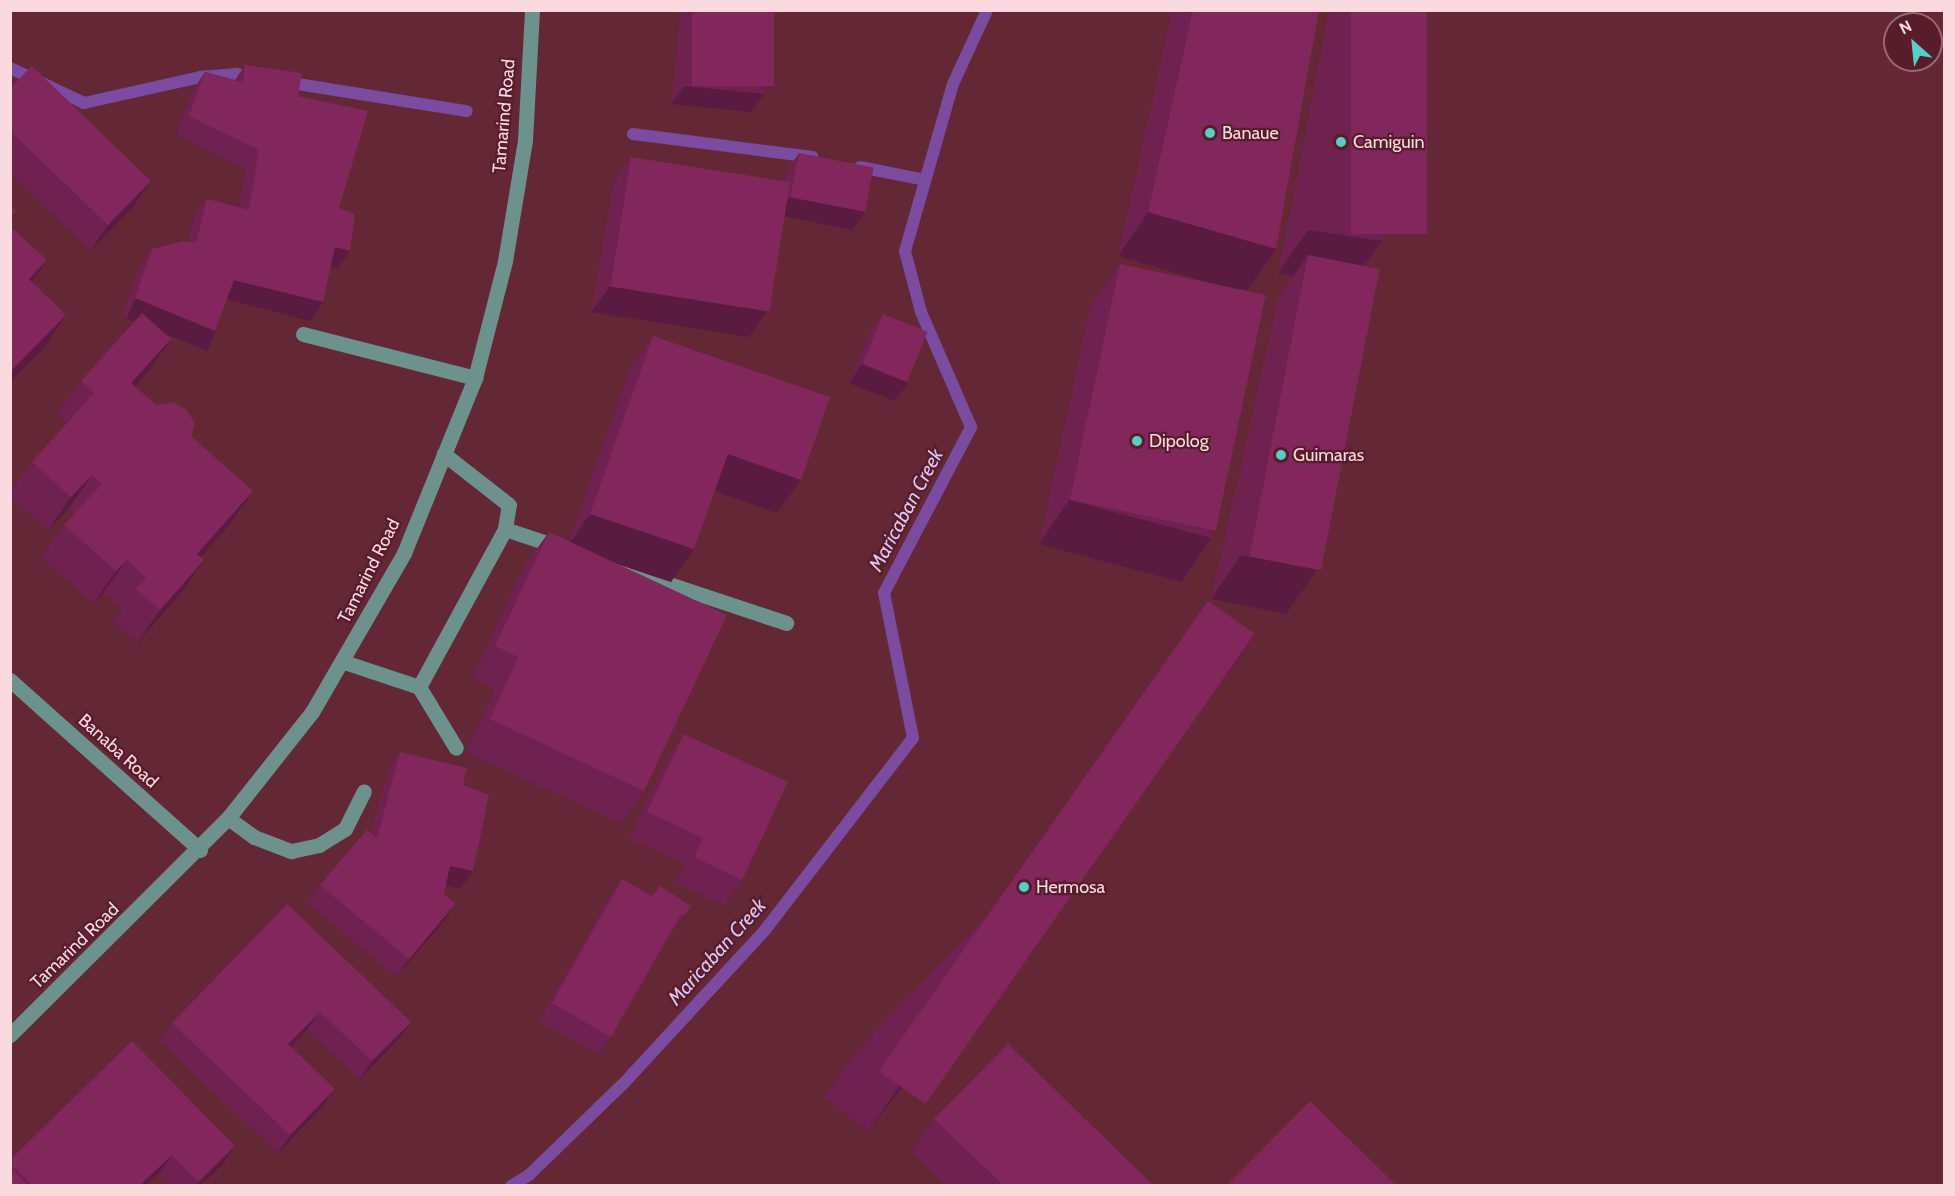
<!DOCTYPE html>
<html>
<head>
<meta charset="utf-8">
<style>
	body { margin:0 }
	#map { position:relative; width:1955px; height:1196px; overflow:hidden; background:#642735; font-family:Cabin,sans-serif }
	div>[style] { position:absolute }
	.stream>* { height:12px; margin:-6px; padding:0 6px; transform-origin:6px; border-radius:6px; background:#7a4b9f }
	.minor>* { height:15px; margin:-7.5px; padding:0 7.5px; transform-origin:7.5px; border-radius:7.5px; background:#6d918d }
	.wall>* { inset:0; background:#6f224f }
	.shaded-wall>* { inset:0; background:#5a1b40; transform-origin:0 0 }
	.building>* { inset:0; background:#81275c; transform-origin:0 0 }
	.dots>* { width:16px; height:16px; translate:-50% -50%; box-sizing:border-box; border:3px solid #581c2b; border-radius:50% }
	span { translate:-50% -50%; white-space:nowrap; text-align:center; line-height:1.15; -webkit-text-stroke:4.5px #581c2b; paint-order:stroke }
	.street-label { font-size:18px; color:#fadadf }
	.poi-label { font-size:18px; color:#fadadf }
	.left { translate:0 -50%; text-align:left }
	.water-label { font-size:20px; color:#dec7f4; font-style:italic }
	.frame { position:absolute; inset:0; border:12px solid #fadadf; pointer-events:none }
	.north { position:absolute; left:1883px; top:12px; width:60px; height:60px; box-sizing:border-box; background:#581c2b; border:2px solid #996873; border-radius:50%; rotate:333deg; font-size:16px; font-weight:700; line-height:24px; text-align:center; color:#fadadf }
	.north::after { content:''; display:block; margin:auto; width:21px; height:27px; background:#55cec4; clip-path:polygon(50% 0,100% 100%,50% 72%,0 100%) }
</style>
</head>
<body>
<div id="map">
	<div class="stream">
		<div style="left:10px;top:68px;width:82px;rotate:25.3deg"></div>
		<div style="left:84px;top:103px;width:119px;rotate:-12.6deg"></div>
		<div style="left:200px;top:77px;width:36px;rotate:-5deg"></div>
		<div style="left:236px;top:74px;width:17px;rotate:10deg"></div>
		<div style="left:285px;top:82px;width:184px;rotate:9.1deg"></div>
		<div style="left:633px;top:134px;width:181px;rotate:7.3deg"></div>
		<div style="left:860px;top:167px;width:66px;rotate:11.3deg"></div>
		<div style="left:511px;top:1186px;width:21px;rotate:-31deg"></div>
		<div style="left:529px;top:1175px;width:132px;rotate:-44.1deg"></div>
		<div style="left:624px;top:1083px;width:208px;rotate:-47.3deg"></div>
		<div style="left:765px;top:930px;width:242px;rotate:-52.4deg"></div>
		<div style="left:913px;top:738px;width:148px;rotate:-101.3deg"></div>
		<div style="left:884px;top:593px;width:187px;rotate:-62.3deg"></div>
		<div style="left:971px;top:427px;width:125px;rotate:-113.5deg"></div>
		<div style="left:921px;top:312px;width:63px;rotate:-104.7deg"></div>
		<div style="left:905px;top:251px;width:174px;rotate:-74deg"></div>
		<div style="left:953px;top:84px;width:81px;rotate:-65.3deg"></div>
	</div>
	<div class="minor">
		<div style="left:303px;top:334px;width:178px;rotate:14.3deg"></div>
		<div style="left:505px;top:529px;width:57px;rotate:18.4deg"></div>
		<div style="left:624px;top:569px;width:171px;rotate:18.4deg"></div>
		<div style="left:344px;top:662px;width:79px;rotate:18.4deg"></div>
		<div style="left:419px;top:687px;width:180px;rotate:-61.4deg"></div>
		<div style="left:505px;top:529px;width:24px;rotate:-81deg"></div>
		<div style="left:509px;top:505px;width:83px;rotate:-141.9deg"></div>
		<div style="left:10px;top:680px;width:255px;rotate:41.8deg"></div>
		<div style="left:419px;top:687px;width:71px;rotate:58.8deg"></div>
		<div style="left:228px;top:818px;width:32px;rotate:36deg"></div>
		<div style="left:254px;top:837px;width:40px;rotate:21deg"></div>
		<div style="left:291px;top:851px;width:29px;rotate:-12deg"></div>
		<div style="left:319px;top:845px;width:31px;rotate:-32deg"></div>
		<div style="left:345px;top:829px;width:42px;rotate:-63.4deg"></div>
		<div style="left:10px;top:1035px;width:308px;rotate:-44.9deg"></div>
		<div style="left:228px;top:818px;width:135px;rotate:-51.6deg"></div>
		<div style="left:312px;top:712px;width:184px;rotate:-59.9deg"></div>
		<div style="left:404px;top:553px;width:189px;rotate:-67.9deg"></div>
		<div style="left:475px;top:378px;width:121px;rotate:-75.6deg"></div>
		<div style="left:505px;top:261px;width:123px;rotate:-80.6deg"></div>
		<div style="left:525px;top:140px;width:130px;rotate:-86.9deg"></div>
	</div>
	<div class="wall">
		<div style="clip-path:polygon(681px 10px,774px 10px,764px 94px,752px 112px,671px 104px)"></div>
		<div style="clip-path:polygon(1172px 10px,1319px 10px,1247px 291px,1211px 538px,1181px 582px,1039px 544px,1090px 307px,1120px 264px,1213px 283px,1118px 256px)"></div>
		<div style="clip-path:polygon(1329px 10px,1427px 10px,1382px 241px,1364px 266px,1286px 614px,1211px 599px,1278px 298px,1293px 276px,1278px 273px)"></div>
		<div style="clip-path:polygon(245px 65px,298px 96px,339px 208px,350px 251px,338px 269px,331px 268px,310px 321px,227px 299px,215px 331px,202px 349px,165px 334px,148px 372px,135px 386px,191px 436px,230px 524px,200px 557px,181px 593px,137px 643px,113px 622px,122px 609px,103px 593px,93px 604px,41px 558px,64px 525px,75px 514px,69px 508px,48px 530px,10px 497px,10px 492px,32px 462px,67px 423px,57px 414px,81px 381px,134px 321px,122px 316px,140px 267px,152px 249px,188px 242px,194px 217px,207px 199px,239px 207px,246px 169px,176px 134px,193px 90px,205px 72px,235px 80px)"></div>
		<div style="clip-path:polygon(10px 88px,151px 181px,133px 207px,90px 251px,10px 174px)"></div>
		<div style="clip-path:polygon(799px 153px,852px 230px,784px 217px,749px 337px,591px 312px,613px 184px,631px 157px,784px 183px,787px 171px)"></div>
		<div style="clip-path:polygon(883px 314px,908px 383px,895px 401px,849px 383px,870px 332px)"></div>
		<div style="clip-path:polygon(653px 336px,777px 513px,715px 491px,671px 582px,620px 565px,644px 791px,621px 824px,466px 752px,495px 690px,472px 679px,525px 565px,549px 532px,569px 541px,630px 369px)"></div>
		<div style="clip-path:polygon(1255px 634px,1224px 678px,867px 1132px,825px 1097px,855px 1053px)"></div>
		<div style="clip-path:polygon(684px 734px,742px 880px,724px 906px,676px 883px,685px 864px,629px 839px,666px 760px)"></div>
		<div style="clip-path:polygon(400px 752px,463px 785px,460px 889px,445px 886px,444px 894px,443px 922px,396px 977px,308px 903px,320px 885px,371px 833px,388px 770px)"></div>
		<div style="clip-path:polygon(622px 879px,685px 915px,672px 933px,671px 932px,611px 1037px,598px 1055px,539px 1021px,610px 897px)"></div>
		<div style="clip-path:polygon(287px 904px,411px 1022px,398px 1040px,359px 1080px,307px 1030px,291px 1047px,322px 1107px,278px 1153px,159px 1041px,172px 1023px)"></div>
		<div style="clip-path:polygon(132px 1041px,223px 1164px,201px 1185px,171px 1185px,159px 1173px,146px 1185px,10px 1185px,10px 1160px)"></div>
		<div style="clip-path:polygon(934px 1119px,1153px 1185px,946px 1185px,911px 1152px)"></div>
	</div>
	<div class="shaded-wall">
		<div style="clip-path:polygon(684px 86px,764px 94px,752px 112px,671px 104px)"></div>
		<div style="clip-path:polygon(151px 181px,133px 207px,90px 251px,108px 225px)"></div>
		<div style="clip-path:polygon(790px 197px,865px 212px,852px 230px,777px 215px)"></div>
		<div style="clip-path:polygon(1148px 212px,1276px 249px,1245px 293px,1118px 256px)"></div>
		<div style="clip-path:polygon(1308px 230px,1382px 241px,1351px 284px,1308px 255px,1293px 276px,1278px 273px)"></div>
		<div style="clip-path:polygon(335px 247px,350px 251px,338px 269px,323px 266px)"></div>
		<div style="clip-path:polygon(47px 260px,23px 293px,29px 279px)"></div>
		<div style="clip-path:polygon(234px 280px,323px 302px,310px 321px,221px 298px)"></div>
		<div style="clip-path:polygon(610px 286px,767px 311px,749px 337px,591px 312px)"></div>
		<div style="left:135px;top:298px;width:87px;height:22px;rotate:22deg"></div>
		<div style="clip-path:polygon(66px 315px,43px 349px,10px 382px,10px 372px)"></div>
		<div style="clip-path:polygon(171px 339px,148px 372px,108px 416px,131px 383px)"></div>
		<div style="clip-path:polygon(862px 364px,908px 383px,895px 401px,849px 383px)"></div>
		<div style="clip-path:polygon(728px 454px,801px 480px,777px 513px,705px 488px)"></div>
		<div style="clip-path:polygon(92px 475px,69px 508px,48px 530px,71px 497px)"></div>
		<div style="clip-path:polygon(253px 491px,230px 524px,174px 587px,197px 554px)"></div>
		<div style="clip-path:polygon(1069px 500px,1211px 538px,1181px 582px,1039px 544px)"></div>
		<div style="clip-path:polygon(590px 514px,694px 549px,671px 582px,567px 547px)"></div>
		<div style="clip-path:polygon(1241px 555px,1317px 570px,1286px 614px,1211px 599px)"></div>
		<div style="clip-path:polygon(127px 560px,103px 593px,93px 604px,116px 571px)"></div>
		<div style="clip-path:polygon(204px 560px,181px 593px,137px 643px,160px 610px)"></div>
		<div style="clip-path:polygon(1255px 634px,1224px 678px,867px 1132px,898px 1088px)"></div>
		<div style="clip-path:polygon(450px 866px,473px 871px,460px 889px,437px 884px)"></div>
		<div style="clip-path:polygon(455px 904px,443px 922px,396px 977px,409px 959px)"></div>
		<div style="clip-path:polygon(320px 1012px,307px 1030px,276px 1062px,288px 1044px)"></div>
		<div style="clip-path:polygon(411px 1022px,398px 1040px,359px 1080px,372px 1061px)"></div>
		<div style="clip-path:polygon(335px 1089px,322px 1107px,278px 1153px,290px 1135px)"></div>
		<div style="clip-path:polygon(235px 1146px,223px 1164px,201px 1185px,196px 1185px)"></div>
		<div style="clip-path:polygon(172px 1155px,159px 1173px,146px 1185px,140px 1185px)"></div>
	</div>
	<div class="building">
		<div style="left:692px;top:10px;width:82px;height:76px"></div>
		<div style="clip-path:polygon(1193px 10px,1319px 10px,1276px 249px,1148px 212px)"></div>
		<div style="left:1351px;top:10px;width:76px;height:224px"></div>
		<div style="clip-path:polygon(245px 65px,302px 73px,298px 96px,368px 111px,339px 208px,355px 214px,350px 251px,335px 247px,323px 302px,234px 280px,215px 331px,135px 298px,152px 249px,183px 241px,196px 243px,207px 199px,249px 210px,259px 150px,189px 116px,205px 72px,243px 83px)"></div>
		<div style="clip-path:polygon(32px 66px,151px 181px,108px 225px,10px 131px,10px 88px)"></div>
		<div style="left:799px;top:153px;width:76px;height:45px;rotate:11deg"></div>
		<div style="left:631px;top:157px;width:161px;height:131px;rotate:9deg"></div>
		<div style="clip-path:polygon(10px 206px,16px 211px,10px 216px)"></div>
		<div style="clip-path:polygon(10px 226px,47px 260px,29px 279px,66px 315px,10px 372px)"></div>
		<div style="left:1308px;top:255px;width:73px;height:307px;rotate:11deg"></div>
		<div style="left:1120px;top:264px;width:149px;height:241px;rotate:12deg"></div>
		<div style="clip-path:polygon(142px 313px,171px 339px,131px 383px,156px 405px,172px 402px,187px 410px,195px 424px,191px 436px,253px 491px,197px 554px,204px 560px,160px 610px,136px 589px,146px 578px,127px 560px,116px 571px,64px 525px,102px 484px,92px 475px,71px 497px,32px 462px,94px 393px,81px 381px)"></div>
		<div style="left:883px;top:314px;width:48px;height:54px;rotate:22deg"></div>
		<div style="clip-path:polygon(653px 336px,830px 397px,801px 480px,728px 454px,694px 549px,590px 514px)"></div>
		<div style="clip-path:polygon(549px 532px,727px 615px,644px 791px,490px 719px,518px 657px,495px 646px)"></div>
		<div style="left:1208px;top:601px;width:57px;height:574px;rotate:35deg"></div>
		<div style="clip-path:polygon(684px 734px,788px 782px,742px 880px,694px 857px,703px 838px,647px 812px)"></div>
		<div style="clip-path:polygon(400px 752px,467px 768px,463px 785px,489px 795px,473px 871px,450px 866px,444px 894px,455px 904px,409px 959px,320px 885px,367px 830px,377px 839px)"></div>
		<div style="clip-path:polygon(622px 879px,652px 896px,660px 886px,691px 906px,685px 915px,681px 914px,611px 1037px,552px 1003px)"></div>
		<div style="clip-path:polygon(287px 904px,411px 1022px,372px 1061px,320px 1012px,288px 1044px,335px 1089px,290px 1135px,172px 1023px)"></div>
		<div style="clip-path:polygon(132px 1041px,235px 1146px,198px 1182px,172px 1155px,140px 1185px,32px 1185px,10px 1164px,10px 1160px)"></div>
		<div style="clip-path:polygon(1008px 1044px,1153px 1185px,1003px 1185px,934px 1119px)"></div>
		<div style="clip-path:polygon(1310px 1101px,1396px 1185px,1227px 1185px)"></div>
		<div style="clip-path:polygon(10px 1168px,28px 1185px,10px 1185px)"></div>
	</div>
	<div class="dots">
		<div style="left:1210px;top:133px;background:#55cec4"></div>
		<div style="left:1341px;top:142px;background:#55cec4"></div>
		<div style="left:1137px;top:441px;background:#55cec4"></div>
		<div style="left:1281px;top:455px;background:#55cec4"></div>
		<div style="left:1024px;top:887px;background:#55cec4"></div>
	</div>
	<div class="street-label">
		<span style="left:504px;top:116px;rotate:-85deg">Tamarind Road</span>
		<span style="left:369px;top:571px;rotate:-63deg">Tamarind Road</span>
		<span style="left:118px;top:751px;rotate:42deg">Banaba Road</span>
		<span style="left:75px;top:946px;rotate:-44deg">Tamarind Road</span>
	</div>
	<div class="poi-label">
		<span class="left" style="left:1222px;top:133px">Banaue</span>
		<span class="left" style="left:1353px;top:142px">Camiguin</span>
		<span class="left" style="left:1149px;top:441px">Dipolog</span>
		<span class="left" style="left:1293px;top:455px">Guimaras</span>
		<span class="left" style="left:1036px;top:887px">Hermosa</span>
	</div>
	<div class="water-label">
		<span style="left:906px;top:510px;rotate:-62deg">Maricaban Creek</span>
		<span style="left:717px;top:952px;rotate:-48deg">Maricaban Creek</span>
	</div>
	<div class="frame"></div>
	<div class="north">N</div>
</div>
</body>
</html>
